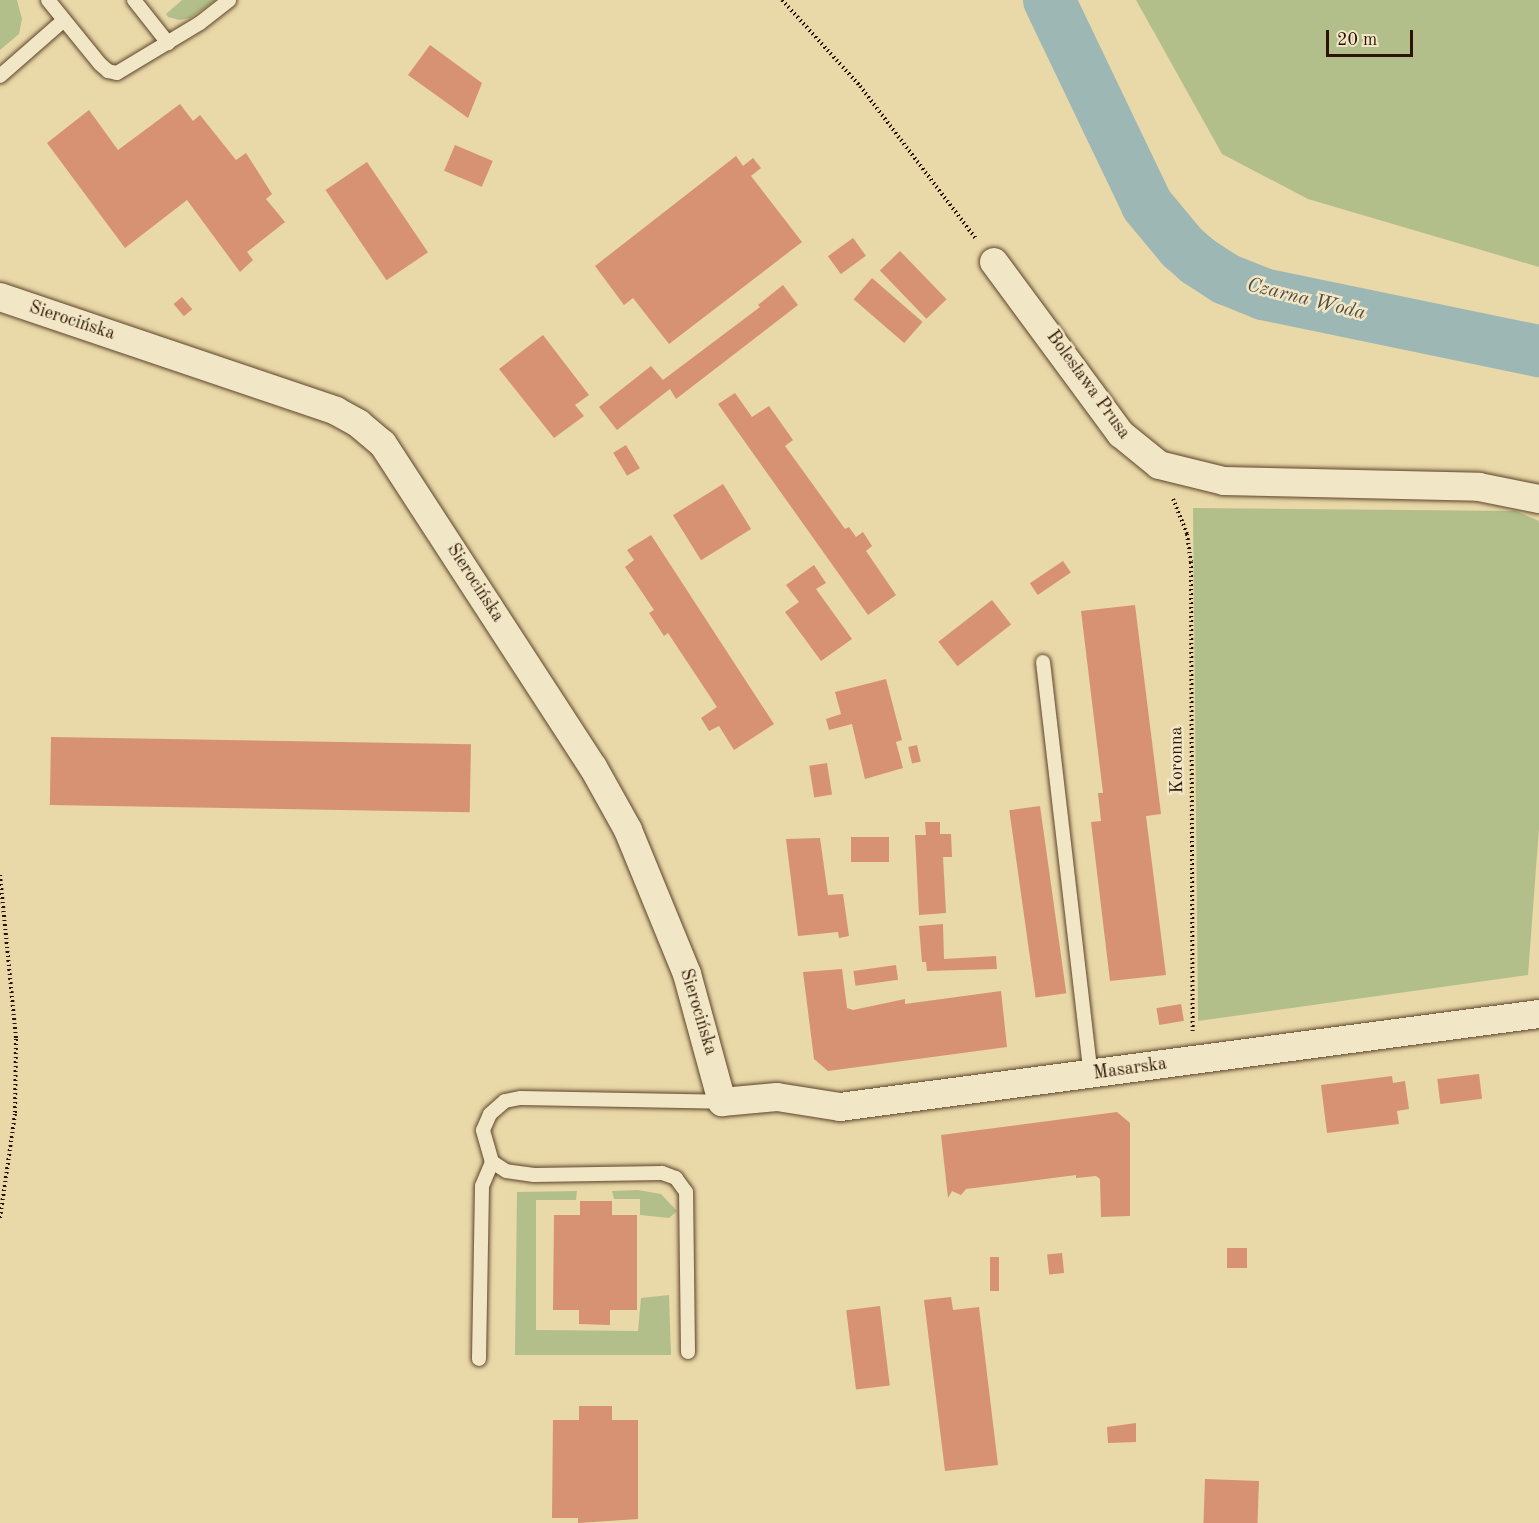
<!DOCTYPE html>
<html>
<head>
<meta charset="utf-8">
<style>
	body { margin:0 }
	#map { position:relative; width:1539px; height:1523px; overflow:hidden; background:#e9d8a8; font-family:"Old Standard TT",serif }
	div>[style] { position:absolute }
	.green>* { inset:0; background:#b3bf8a }
	.river>* { height:52px; margin:-26px; padding:0 26px; transform-origin:26px; border-radius:26px; background:#9db7b4 }
	.building>* { inset:0; background:#d69272; transform-origin:0 0 }
	.path>* { height:4px; margin-top:-2px; transform-origin:0; background:repeating-linear-gradient(90deg,#2d1200 0 1.5px,transparent 0 4.5px) }
	.roads { filter:drop-shadow(0 0 2px #5c442a) drop-shadow(0 0 2px #5c442a) }
	.service>* { height:14px; margin:-7px; padding:0 7px; transform-origin:7px; border-radius:7px; background:#f1e6c6 }
	.minor>* { height:28px; margin:-14px; padding:0 14px; transform-origin:14px; border-radius:14px; background:#f1e6c6 }
	span { translate:-50% -50%; white-space:nowrap; text-align:center; line-height:1.15; -webkit-text-stroke:5px #f1e6c6; paint-order:stroke }
	.street-label { font-size:18px; color:#2d1200 }
	.water-label { font-size:20px; color:#544c3f; font-style:italic }
	.scale { position:absolute; left:1326px; top:30px; width:87px; height:27px; box-sizing:border-box; border:3px solid #2d1200; border-top:0; padding-left:8px; font-size:18px; line-height:21px; white-space:nowrap; color:#2d1200; -webkit-text-stroke:4px #f1e6c6; paint-order:stroke }
</style>
</head>
<body>
<div id="map">
	<div class="green">
		<div style="clip-path:polygon(0 0,17px 0,22px 19px,19px 34px,0 50px)"></div>
		<div style="clip-path:polygon(182px 0,216px 0,190px 18px,179px 20px,168px 17px,166px 14px)"></div>
		<div style="clip-path:polygon(1136px 0,1539px 0,1539px 267px,1308px 199px,1222px 154px)"></div>
		<div style="clip-path:polygon(1193px 508px,1516px 511px,1539px 521px,1539px 828px,1528px 975px,1198px 1021px)"></div>
		<div style="clip-path:polygon(638px 1190px,661px 1194px,677px 1211px,669px 1218px,640px 1215px,640px 1199px,614px 1199px,612px 1191px)"></div>
		<div style="clip-path:polygon(577px 1191px,576px 1200px,536px 1200px,536px 1330px,638px 1331px,641px 1298px,669px 1295px,671px 1355px,515px 1355px,517px 1192px)"></div>
	</div>
	<div class="river">
		<div style="left:1049px;top:0;width:227px;rotate:64.4deg"></div>
		<div style="left:1147px;top:205px;width:55px;rotate:50.2deg"></div>
		<div style="left:1182px;top:247px;width:21px;rotate:41deg"></div>
		<div style="left:1198px;top:261px;width:33px;rotate:33deg"></div>
		<div style="left:1226px;top:279px;width:40px;rotate:22deg"></div>
		<div style="left:1263px;top:294px;width:282px;rotate:11.7deg"></div>
	</div>
	<div class="building">
		<div style="clip-path:polygon(430px 45px,482px 83px,468px 118px,408px 75px)"></div>
		<div style="clip-path:polygon(180px 104px,193px 121px,200px 115px,236px 160px,246px 153px,272px 194px,266px 199px,285px 222px,247px 252px,253px 260px,240px 272px,187px 200px,125px 248px,47px 143px,89px 110px,118px 150px)"></div>
		<div style="left:455px;top:145px;width:41px;height:28px;rotate:23deg"></div>
		<div style="clip-path:polygon(736px 156px,743px 166px,753px 158px,761px 168px,751px 176px,802px 242px,669px 344px,633px 298px,624px 305px,595px 266px)"></div>
		<div style="left:367px;top:162px;width:109px;height:50px;rotate:56deg"></div>
		<div style="left:853px;top:238px;width:22px;height:31px;rotate:54deg"></div>
		<div style="left:900px;top:251px;width:67px;height:28px;rotate:46deg"></div>
		<div style="left:872px;top:278px;width:67px;height:28px;rotate:41deg"></div>
		<div style="clip-path:polygon(783px 285px,798px 305px,676px 399px,670px 389px,617px 430px,599px 407px,651px 366px,663px 380px,760px 307px,758px 305px)"></div>
		<div style="left:182px;top:297px;width:16px;height:11px;rotate:50deg"></div>
		<div style="clip-path:polygon(543px 335px,589px 395px,575px 405px,584px 416px,554px 438px,499px 369px)"></div>
		<div style="clip-path:polygon(735px 393px,752px 417px,769px 406px,793px 440px,785px 446px,845px 529px,849px 527px,856px 537px,863px 532px,872px 546px,866px 551px,896px 595px,868px 615px,718px 404px)"></div>
		<div style="left:626px;top:445px;width:27px;height:15px;rotate:59deg"></div>
		<div style="left:723px;top:484px;width:53px;height:59px;rotate:58deg"></div>
		<div style="clip-path:polygon(651px 535px,774px 724px,734px 750px,719px 726px,709px 731px,701px 718px,717px 707px,668px 633px,664px 636px,649px 613px,654px 610px,625px 567px,634px 560px,627px 550px)"></div>
		<div style="left:1063px;top:561px;width:14px;height:40px;rotate:56deg"></div>
		<div style="clip-path:polygon(814px 565px,826px 583px,816px 589px,852px 639px,821px 661px,785px 612px,799px 602px,786px 585px)"></div>
		<div style="left:992px;top:600px;width:31px;height:68px;rotate:52deg"></div>
		<div style="clip-path:polygon(1135px 605px,1161px 814px,1146px 816px,1166px 975px,1110px 981px,1091px 822px,1101px 821px,1098px 793px,1103px 793px,1081px 611px)"></div>
		<div style="clip-path:polygon(886px 679px,902px 740px,896px 742px,903px 768px,865px 779px,852px 724px,829px 730px,826px 719px,841px 714px,835px 692px)"></div>
		<div style="left:51px;top:737px;width:420px;height:68px;rotate:1deg"></div>
		<div style="left:917px;top:745px;width:17px;height:9px;rotate:77deg"></div>
		<div style="left:827px;top:763px;width:32px;height:18px;rotate:81deg"></div>
		<div style="left:1040px;top:806px;width:189px;height:31px;rotate:82deg"></div>
		<div style="clip-path:polygon(925px 822px,940px 822px,940px 834px,951px 834px,952px 857px,943px 857px,946px 913px,919px 915px,915px 835px,926px 835px)"></div>
		<div style="left:889px;top:837px;width:25px;height:38px;rotate:90deg"></div>
		<div style="clip-path:polygon(820px 838px,828px 895px,843px 894px,849px 936px,839px 938px,838px 932px,798px 936px,786px 839px)"></div>
		<div style="clip-path:polygon(943px 924px,944px 959px,996px 956px,997px 969px,927px 971px,926px 962px,922px 962px,919px 926px)"></div>
		<div style="left:896px;top:965px;width:15px;height:43px;rotate:82deg"></div>
		<div style="clip-path:polygon(842px 969px,847px 1008px,853px 1010px,905px 999px,905px 1004px,1001px 991px,1007px 1047px,828px 1071px,814px 1059px,803px 972px)"></div>
		<div style="left:1181px;top:1004px;width:17px;height:25px;rotate:80deg"></div>
		<div style="left:1479px;top:1074px;width:25px;height:42px;rotate:83deg"></div>
		<div style="clip-path:polygon(1392px 1076px,1393px 1083px,1405px 1081px,1409px 1109px,1397px 1111px,1399px 1124px,1327px 1133px,1321px 1085px)"></div>
		<div style="clip-path:polygon(1117px 1112px,1130px 1123px,1130px 1216px,1101px 1217px,1100px 1179px,1096px 1176px,1076px 1178px,1076px 1175px,966px 1189px,961px 1195px,952px 1191px,948px 1198px,941px 1135px)"></div>
		<div style="clip-path:polygon(580px 1201px,612px 1201px,612px 1215px,637px 1215px,637px 1310px,610px 1310px,610px 1325px,579px 1324px,579px 1310px,553px 1310px,554px 1215px,580px 1215px)"></div>
		<div style="left:1227px;top:1248px;width:20px;height:20px"></div>
		<div style="left:1062px;top:1253px;width:20px;height:15px;rotate:84deg"></div>
		<div style="left:990px;top:1257px;width:9px;height:34px"></div>
		<div style="clip-path:polygon(951px 1297px,953px 1310px,979px 1307px,998px 1465px,945px 1471px,924px 1300px)"></div>
		<div style="left:880px;top:1306px;width:80px;height:34px;rotate:83deg"></div>
		<div style="clip-path:polygon(579px 1406px,612px 1406px,612px 1420px,638px 1420px,638px 1519px,578px 1523px,578px 1518px,552px 1518px,553px 1420px,579px 1420px)"></div>
		<div style="clip-path:polygon(1136px 1423px,1136px 1442px,1108px 1443px,1107px 1427px)"></div>
		<div style="left:1205px;top:1479px;width:54px;height:44px;rotate:2deg"></div>
	</div>
	<div class="path">
		<div style="left:782px;top:0;width:116px;rotate:47.8deg"></div>
		<div style="left:860px;top:86px;width:193px;rotate:52.8deg"></div>
		<div style="left:1173px;top:499px;width:38px;rotate:68deg"></div>
		<div style="left:1187px;top:534px;width:28px;rotate:82deg"></div>
		<div style="left:1191px;top:562px;width:469px;rotate:89.8deg"></div>
		<div style="left:0;top:875px;width:165px;rotate:84.4deg"></div>
		<div style="left:16px;top:1039px;width:75px;rotate:90.8deg"></div>
		<div style="left:15px;top:1114px;width:105px;rotate:98.2deg"></div>
	</div>
	<div class="roads">
		<div class="service">
			<div style="left:48px;top:0;width:82px;rotate:50.9deg"></div>
			<div style="left:100px;top:64px;width:11px;rotate:41deg"></div>
			<div style="left:108px;top:71px;width:9px;rotate:13deg"></div>
			<div style="left:117px;top:73px;width:97px;rotate:-31.1deg"></div>
			<div style="left:200px;top:23px;width:37px;rotate:-38deg"></div>
			<div style="left:134px;top:0;width:55px;rotate:51.7deg"></div>
			<div style="left:0;top:76px;width:85px;rotate:-41.2deg"></div>
			<div style="left:1043px;top:662px;width:415px;rotate:83.4deg"></div>
			<div style="left:688px;top:1352px;width:160px;rotate:-90.7deg"></div>
			<div style="left:686px;top:1192px;width:17px;rotate:-126deg"></div>
			<div style="left:676px;top:1178px;width:15px;rotate:-160deg"></div>
			<div style="left:662px;top:1173px;width:128px;rotate:179.1deg"></div>
			<div style="left:534px;top:1175px;width:28px;rotate:-172deg"></div>
			<div style="left:506px;top:1171px;width:17px;rotate:-147deg"></div>
			<div style="left:492px;top:1162px;width:33px;rotate:-106deg"></div>
			<div style="left:483px;top:1130px;width:17px;rotate:-66deg"></div>
			<div style="left:490px;top:1114px;width:20px;rotate:-41deg"></div>
			<div style="left:505px;top:1101px;width:16px;rotate:-11deg"></div>
			<div style="left:521px;top:1098px;width:201px;rotate:1.1deg"></div>
			<div style="left:479px;top:1359px;width:173px;rotate:-89deg"></div>
			<div style="left:482px;top:1186px;width:26px;rotate:-67deg"></div>
		</div>
		<div class="minor">
			<div style="left:994px;top:262px;width:214px;rotate:53.6deg"></div>
			<div style="left:1121px;top:434px;width:49px;rotate:39.2deg"></div>
			<div style="left:1159px;top:465px;width:67px;rotate:13.8deg"></div>
			<div style="left:1224px;top:481px;width:255px;rotate:1.3deg"></div>
			<div style="left:1479px;top:487px;width:61px;rotate:11.3deg"></div>
			<div style="left:0;top:297px;width:355px;rotate:18.7deg"></div>
			<div style="left:336px;top:411px;width:26px;rotate:29deg"></div>
			<div style="left:359px;top:424px;width:31px;rotate:40deg"></div>
			<div style="left:383px;top:444px;width:385px;rotate:57deg"></div>
			<div style="left:593px;top:767px;width:72px;rotate:60.9deg"></div>
			<div style="left:628px;top:830px;width:156px;rotate:67.7deg"></div>
			<div style="left:687px;top:974px;width:133px;rotate:74.7deg"></div>
			<div style="left:722px;top:1102px;width:55px;rotate:-5.2deg"></div>
			<div style="left:777px;top:1097px;width:64px;rotate:9deg"></div>
			<div style="left:840px;top:1107px;width:705px;rotate:-7.58deg"></div>
		</div>
	</div>
	<div class="street-label">
		<span style="left:72px;top:321px;rotate:18deg">Sierocińska</span>
		<span style="left:1088px;top:385px;rotate:54deg">Bolesława Prusa</span>
		<span style="left:475px;top:583px;rotate:57deg">Sierocińska</span>
		<span style="left:1177px;top:760px;rotate:-91deg">Koronna</span>
		<span style="left:698px;top:1012px;rotate:73deg">Sierocińska</span>
		<span style="left:1130px;top:1069px;rotate:-8deg">Masarska</span>
	</div>
	<div class="water-label">
		<span style="left:1306px;top:300px;rotate:14deg">Czarna Woda</span>
	</div>
	<div class="scale">20 m</div>
</div>
</body>
</html>
